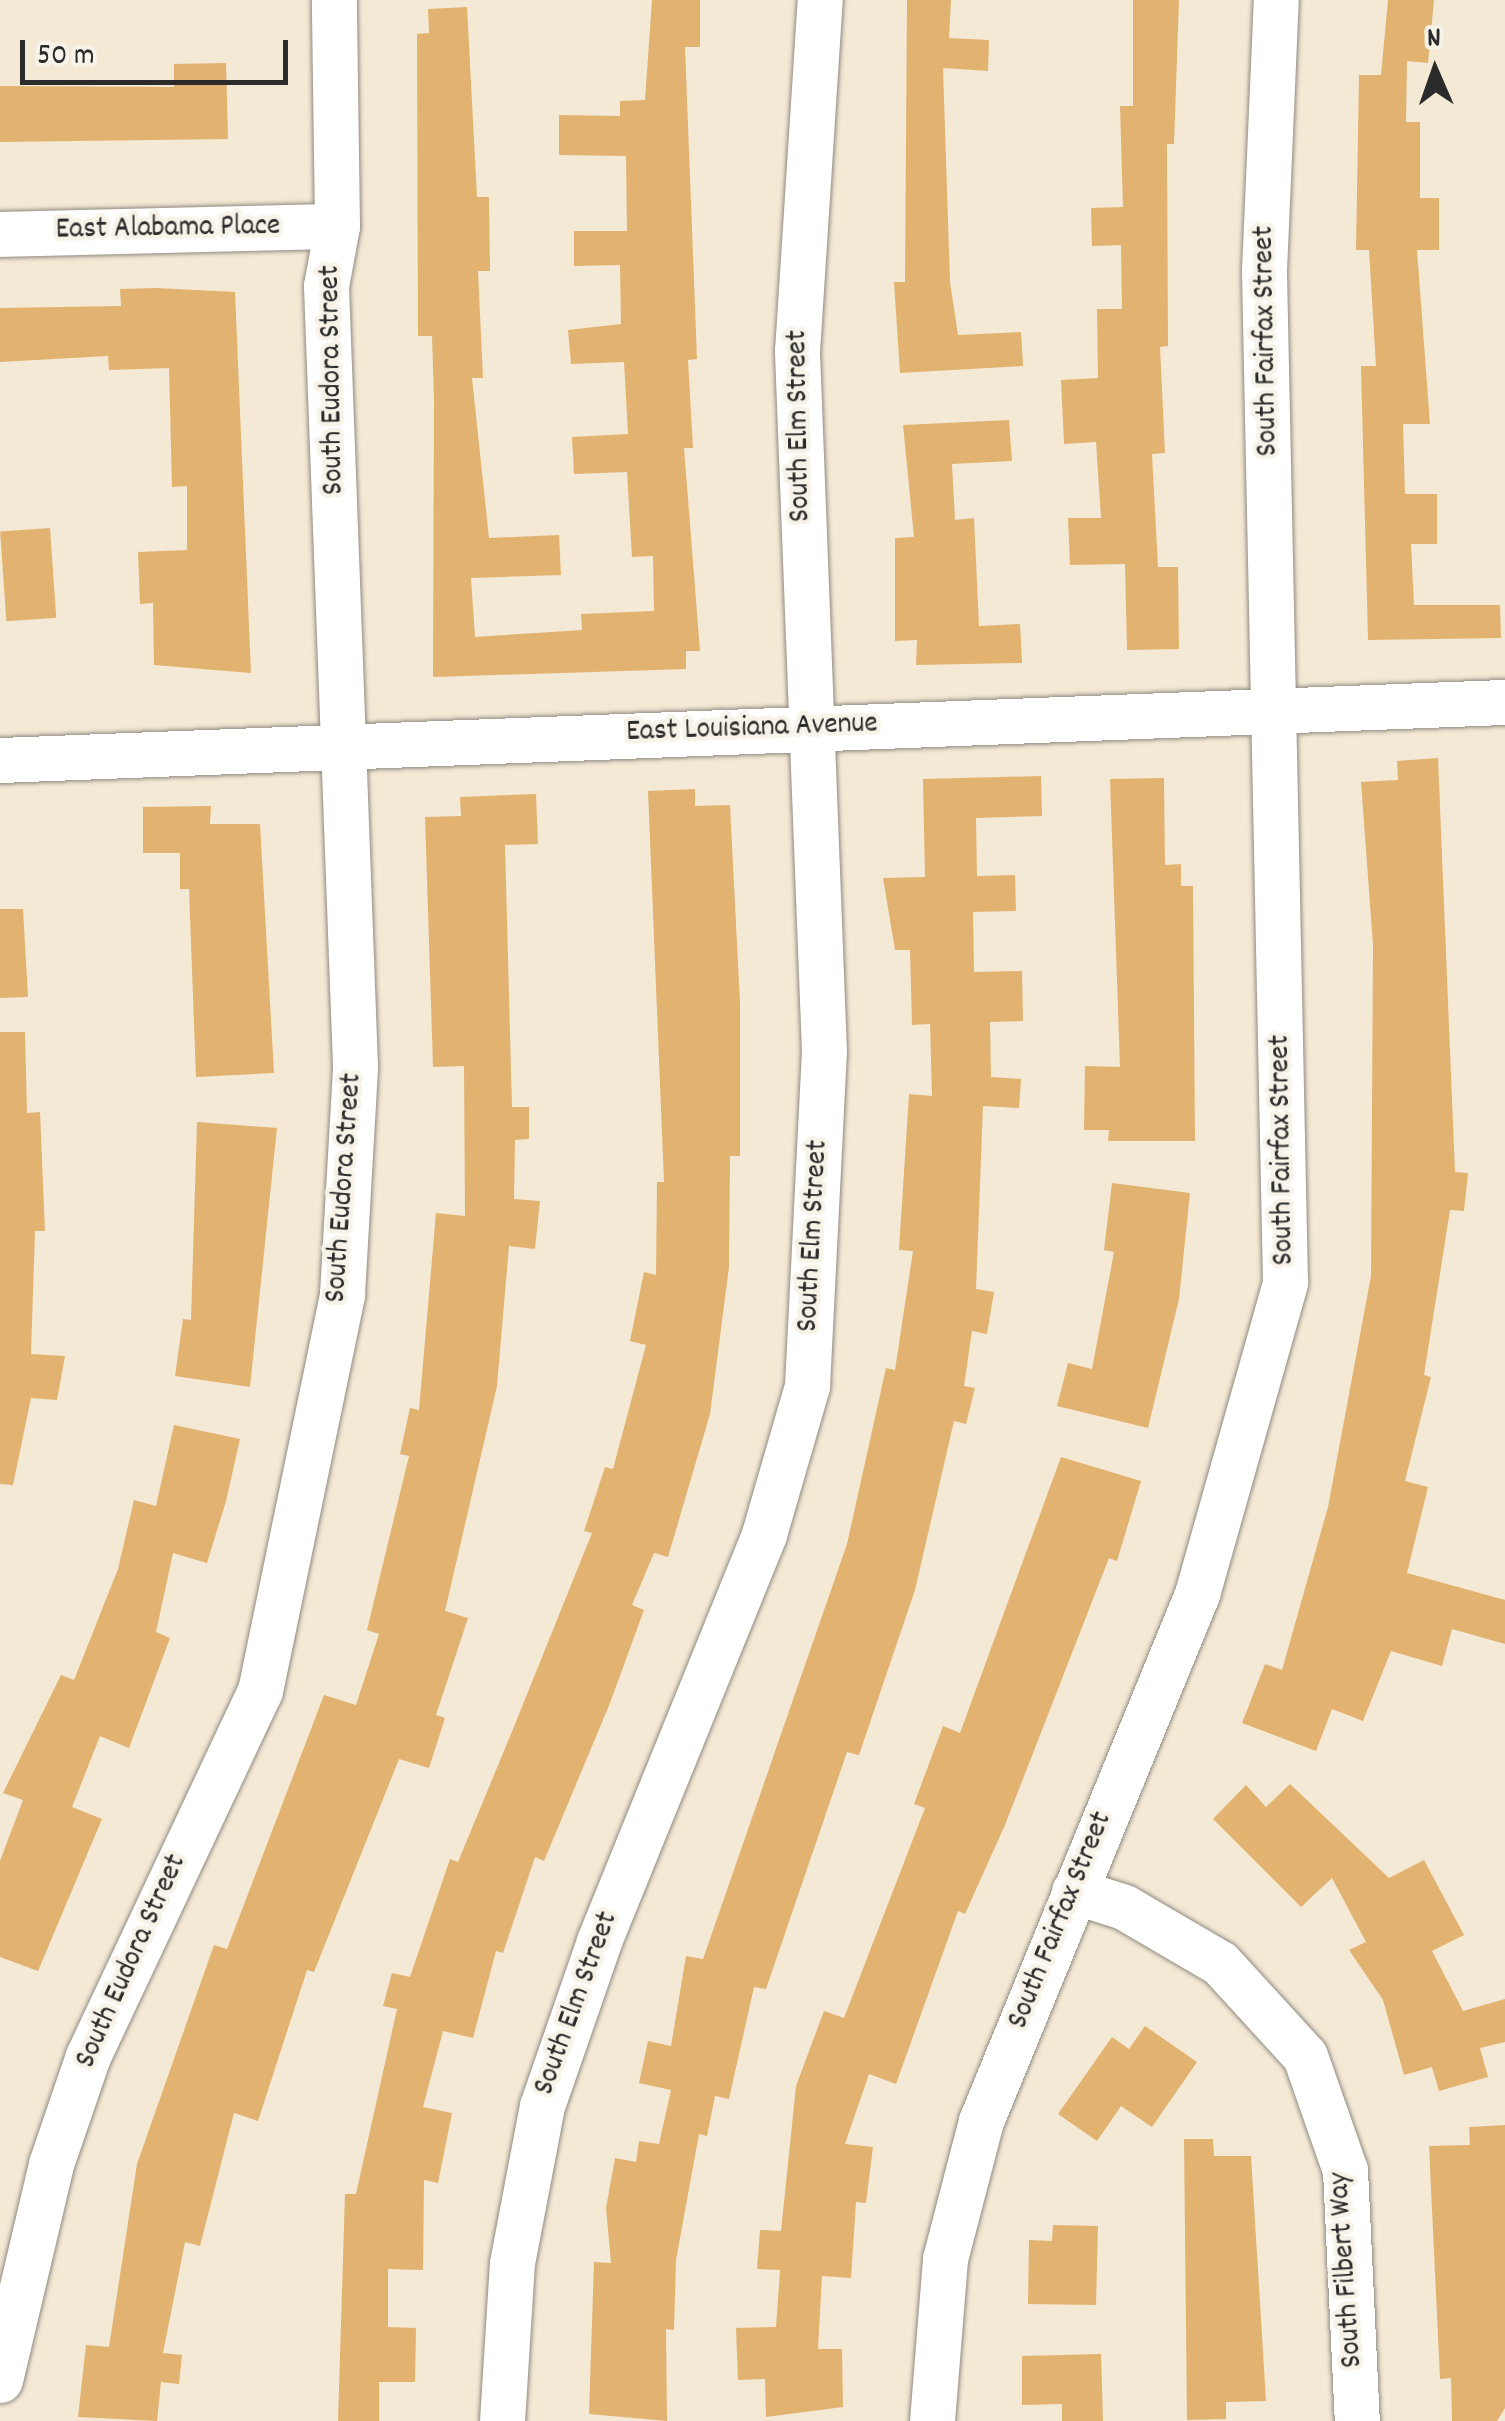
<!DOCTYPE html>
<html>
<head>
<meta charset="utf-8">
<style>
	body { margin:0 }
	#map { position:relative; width:1505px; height:2421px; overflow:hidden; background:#f4e9d5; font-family:Dekko,sans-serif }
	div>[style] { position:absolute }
	.building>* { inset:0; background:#e2b271; transform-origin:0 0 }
	.roads { filter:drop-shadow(0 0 2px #908a80) drop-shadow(0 0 2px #908a80) }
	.minor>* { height:45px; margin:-22.5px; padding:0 22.5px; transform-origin:22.5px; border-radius:22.5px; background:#fff }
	span { translate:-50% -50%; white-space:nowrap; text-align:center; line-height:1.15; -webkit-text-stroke:9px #f7f3e8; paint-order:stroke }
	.street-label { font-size:30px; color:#2b2b2b }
	.north { position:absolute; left:1385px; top:20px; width:100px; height:100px; -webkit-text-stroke:8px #f7f3e8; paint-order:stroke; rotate:358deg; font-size:28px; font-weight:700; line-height:40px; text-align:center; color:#2b2b2b }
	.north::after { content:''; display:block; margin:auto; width:35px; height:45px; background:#2b2b2b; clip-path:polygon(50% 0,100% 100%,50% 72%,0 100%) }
	.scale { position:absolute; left:20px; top:40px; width:268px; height:45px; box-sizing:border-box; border:5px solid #2b2b2b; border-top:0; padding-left:12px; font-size:30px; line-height:35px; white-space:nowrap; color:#2b2b2b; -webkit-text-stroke:8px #f7f3e8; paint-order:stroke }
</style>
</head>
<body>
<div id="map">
	<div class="building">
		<div style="clip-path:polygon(652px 0,700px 0,700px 47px,685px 47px,697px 359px,688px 360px,693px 448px,684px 448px,700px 651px,686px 651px,686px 669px,433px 677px,434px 400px,432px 336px,418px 336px,417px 34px,429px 33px,428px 9px,467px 7px,477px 197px,489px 197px,490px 271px,478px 271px,483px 378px,472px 378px,489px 538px,559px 535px,561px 575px,471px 578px,475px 637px,582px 630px,581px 614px,654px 611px,653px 556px,632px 557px,627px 472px,574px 474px,572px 437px,628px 434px,624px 362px,571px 364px,568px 330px,621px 324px,620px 265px,574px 266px,574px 231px,627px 231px,626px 156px,559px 155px,559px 115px,620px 116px,620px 101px,645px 100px)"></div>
		<div style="clip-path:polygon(907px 0,951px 0,949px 38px,989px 40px,988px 71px,943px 68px,950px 282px,958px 335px,1021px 332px,1023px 366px,900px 373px,894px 282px,905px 282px)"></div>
		<div style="clip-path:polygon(1133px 0,1179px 0,1174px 144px,1167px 144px,1168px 346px,1160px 347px,1165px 453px,1152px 454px,1158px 567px,1178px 567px,1179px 649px,1127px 650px,1125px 564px,1070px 565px,1068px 518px,1101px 518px,1096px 442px,1064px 444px,1061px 380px,1098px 378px,1097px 309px,1122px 309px,1121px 245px,1092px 246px,1091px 208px,1123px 207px,1120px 106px,1133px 106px)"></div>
		<div style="clip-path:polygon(1388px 0,1434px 0,1428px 63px,1407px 61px,1406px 122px,1420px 122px,1420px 198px,1439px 198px,1439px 250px,1417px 250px,1430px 424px,1403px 424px,1405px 494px,1437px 494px,1437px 544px,1411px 544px,1414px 605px,1500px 605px,1501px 638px,1368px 640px,1361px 366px,1376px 366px,1369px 250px,1356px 250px,1359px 75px,1381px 75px)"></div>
		<div style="clip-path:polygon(226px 63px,228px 139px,0 142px,0 86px,174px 87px,174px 64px)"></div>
		<div style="clip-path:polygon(156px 288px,235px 292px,251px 673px,154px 665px,153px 603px,140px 604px,138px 552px,187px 550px,187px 486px,172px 487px,169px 368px,109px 370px,108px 356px,0 362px,0 308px,121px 306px,120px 289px)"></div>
		<div style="clip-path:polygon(1009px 420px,1012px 461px,952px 464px,955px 520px,974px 518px,979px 626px,1020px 624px,1022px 663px,916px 665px,917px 640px,895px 641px,895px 538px,914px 537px,903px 425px)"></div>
		<div style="left:50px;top:528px;width:90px;height:50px;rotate:86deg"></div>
		<div style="clip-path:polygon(1438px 758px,1455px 1172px,1468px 1173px,1464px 1211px,1450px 1210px,1424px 1375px,1431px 1377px,1405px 1481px,1428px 1487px,1407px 1573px,1505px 1600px,1505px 1644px,1452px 1629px,1442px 1666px,1391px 1651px,1363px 1721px,1332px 1709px,1316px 1751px,1242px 1723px,1265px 1664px,1282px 1670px,1328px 1507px,1371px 1276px,1373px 945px,1361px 782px,1398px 780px,1397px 761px)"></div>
		<div style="clip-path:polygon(1041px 776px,1042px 816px,976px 818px,977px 876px,1015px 875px,1016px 911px,973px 912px,974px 972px,1022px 971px,1023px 1021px,990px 1022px,991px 1077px,1021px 1079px,1019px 1108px,983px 1106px,976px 1289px,994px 1292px,987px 1334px,972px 1331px,964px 1386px,975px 1388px,966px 1424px,954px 1421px,915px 1590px,859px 1755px,847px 1752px,766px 1989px,754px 1987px,729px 2099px,715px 2096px,707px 2136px,699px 2134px,676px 2260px,674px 2330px,666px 2329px,667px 2421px,589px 2414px,594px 2262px,611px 2263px,606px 2208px,615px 2158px,636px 2162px,639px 2141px,659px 2144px,671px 2090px,639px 2083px,648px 2041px,671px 2046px,686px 1956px,703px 1959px,847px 1544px,886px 1368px,895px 1370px,913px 1251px,899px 1250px,909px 1094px,932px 1096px,930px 1024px,912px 1025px,910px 950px,895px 950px,883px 878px,925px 877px,923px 779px)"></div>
		<div style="clip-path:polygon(1164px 778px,1165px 865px,1181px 864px,1181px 886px,1193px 886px,1195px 1141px,1108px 1141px,1109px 1130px,1084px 1130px,1085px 1066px,1120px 1067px,1110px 779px)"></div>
		<div style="clip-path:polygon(695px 789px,695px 806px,730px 805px,740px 1003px,740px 1156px,730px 1156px,729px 1267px,710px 1414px,668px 1557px,654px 1553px,632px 1605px,644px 1610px,610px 1703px,544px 1861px,535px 1857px,503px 1953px,496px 1951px,473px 2038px,443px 2031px,423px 2107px,452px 2113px,438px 2183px,424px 2180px,423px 2270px,388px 2269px,388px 2327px,416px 2328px,415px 2382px,379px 2382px,379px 2421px,338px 2421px,345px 2194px,356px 2194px,397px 2009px,383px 2006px,392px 1973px,410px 1977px,450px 1859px,458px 1862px,513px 1729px,592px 1533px,584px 1531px,605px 1467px,613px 1469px,646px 1345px,630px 1341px,644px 1272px,656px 1275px,657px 1182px,664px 1182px,648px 791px)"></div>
		<div style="clip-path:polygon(536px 794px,538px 844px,505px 845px,512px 1107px,529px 1107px,529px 1139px,515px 1140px,514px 1199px,540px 1201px,535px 1249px,509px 1246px,497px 1386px,445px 1611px,468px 1618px,436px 1715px,445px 1718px,429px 1768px,399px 1759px,314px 1972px,307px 1970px,258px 2121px,234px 2113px,200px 2246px,185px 2242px,163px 2353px,182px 2355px,179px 2384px,161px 2382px,157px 2421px,78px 2417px,86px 2345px,109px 2347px,137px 2164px,214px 1945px,227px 1949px,324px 1695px,356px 1705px,379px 1634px,367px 1630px,409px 1456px,400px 1454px,410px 1408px,419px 1410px,436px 1213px,465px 1216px,464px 1066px,433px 1067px,425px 817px,461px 816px,460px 797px)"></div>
		<div style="clip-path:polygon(211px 806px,210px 824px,260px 824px,274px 1073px,196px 1077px,189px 889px,180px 889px,180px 853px,143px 853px,143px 807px)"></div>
		<div style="clip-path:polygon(0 909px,23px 909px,28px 997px,0 998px)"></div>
		<div style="clip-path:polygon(0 1032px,25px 1032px,27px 1113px,40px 1112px,45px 1231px,35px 1231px,31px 1354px,65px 1356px,57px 1400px,31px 1398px,13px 1485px,0 1484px)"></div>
		<div style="clip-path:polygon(197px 1122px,277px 1128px,250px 1387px,175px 1376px,183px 1319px,191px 1320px)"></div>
		<div style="clip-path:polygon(1112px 1183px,1190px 1193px,1179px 1299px,1148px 1428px,1057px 1406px,1068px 1363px,1092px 1369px,1114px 1252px,1104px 1250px)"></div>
		<div style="clip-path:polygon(174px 1425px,240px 1439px,226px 1501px,207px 1563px,173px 1553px,156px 1632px,170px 1638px,129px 1748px,100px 1736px,72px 1807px,102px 1819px,38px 1971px,0 1957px,0 1861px,23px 1800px,3px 1793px,61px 1675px,74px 1680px,118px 1569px,134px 1500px,156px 1506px)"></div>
		<div style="clip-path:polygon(1061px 1457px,1141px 1481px,1117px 1561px,1109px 1558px,1005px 1825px,965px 1914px,958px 1911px,896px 2084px,869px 2074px,845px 2144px,873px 2147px,866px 2203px,856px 2202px,851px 2278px,822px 2276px,818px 2349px,842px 2349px,843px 2407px,766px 2417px,765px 2379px,738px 2380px,736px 2328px,776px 2327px,780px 2270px,757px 2269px,760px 2230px,781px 2231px,796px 2086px,824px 2011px,844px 2018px,925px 1808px,914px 1804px,943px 1726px,960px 1733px)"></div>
		<div style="clip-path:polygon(1290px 1784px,1389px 1878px,1424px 1860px,1464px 1935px,1432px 1951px,1463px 2011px,1505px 1999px,1505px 2042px,1480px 2048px,1488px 2077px,1439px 2091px,1432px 2067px,1404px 2075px,1383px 2000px,1349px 1950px,1366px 1942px,1332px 1878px,1301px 1907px,1213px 1819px,1246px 1785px,1266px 1807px)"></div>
		<div style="clip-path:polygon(1145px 2026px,1197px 2062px,1152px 2127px,1121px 2106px,1097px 2141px,1058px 2114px,1112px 2037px,1129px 2049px)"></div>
		<div style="clip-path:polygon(1505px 2125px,1505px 2408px,1497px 2421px,1452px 2421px,1451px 2378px,1440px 2379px,1429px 2146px,1470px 2145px,1469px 2127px)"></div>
		<div style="clip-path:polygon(1184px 2139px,1213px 2139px,1214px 2156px,1251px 2156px,1266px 2401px,1226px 2402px,1226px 2419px,1187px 2420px)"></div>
		<div style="clip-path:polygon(1053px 2225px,1098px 2226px,1096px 2305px,1028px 2304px,1029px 2240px,1052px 2241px)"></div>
		<div style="clip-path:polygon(1101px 2354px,1103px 2421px,1062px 2421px,1062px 2404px,1022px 2405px,1022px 2356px)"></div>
	</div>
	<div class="roads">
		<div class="minor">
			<div style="left:0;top:234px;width:337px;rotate:-1.4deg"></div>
			<div style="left:0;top:760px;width:1506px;rotate:-2.21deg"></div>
			<div style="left:1074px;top:1891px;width:52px;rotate:17.7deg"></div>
			<div style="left:1124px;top:1907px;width:111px;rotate:30.3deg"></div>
			<div style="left:1220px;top:1963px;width:126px;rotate:47.6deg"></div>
			<div style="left:1305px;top:2056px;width:121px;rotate:70.7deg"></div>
			<div style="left:1345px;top:2170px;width:251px;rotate:87.3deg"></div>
			<div style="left:0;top:2380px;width:222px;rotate:-76.7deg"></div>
			<div style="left:51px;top:2164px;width:114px;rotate:-71.1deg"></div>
			<div style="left:88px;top:2056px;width:403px;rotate:-64.8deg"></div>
			<div style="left:260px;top:1691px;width:405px;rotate:-78.3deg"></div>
			<div style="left:342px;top:1294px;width:228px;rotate:-86.7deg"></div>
			<div style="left:355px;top:1066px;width:781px;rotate:-92.13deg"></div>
			<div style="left:326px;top:286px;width:61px;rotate:-79.6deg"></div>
			<div style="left:337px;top:226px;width:226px;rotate:-90.8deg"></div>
			<div style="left:502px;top:2421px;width:158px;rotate:-86.4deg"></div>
			<div style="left:512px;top:2263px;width:160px;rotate:-79.2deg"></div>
			<div style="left:542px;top:2106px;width:175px;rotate:-70.9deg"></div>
			<div style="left:599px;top:1941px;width:439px;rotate:-67.9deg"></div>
			<div style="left:764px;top:1534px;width:154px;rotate:-73.8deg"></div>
			<div style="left:807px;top:1386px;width:334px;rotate:-87.1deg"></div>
			<div style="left:824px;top:1052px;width:702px;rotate:-92.21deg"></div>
			<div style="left:797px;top:351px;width:352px;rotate:-86.3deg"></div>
			<div style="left:932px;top:2421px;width:163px;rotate:-85.4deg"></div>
			<div style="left:945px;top:2259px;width:143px;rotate:-75.4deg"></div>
			<div style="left:981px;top:2121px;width:570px;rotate:-67.71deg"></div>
			<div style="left:1197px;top:1594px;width:324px;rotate:-74.2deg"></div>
			<div style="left:1285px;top:1282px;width:1012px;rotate:-91.19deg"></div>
			<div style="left:1264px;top:270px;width:270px;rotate:-87.5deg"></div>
		</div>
	</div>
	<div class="street-label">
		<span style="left:168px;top:230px;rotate:-1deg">East Alabama Place</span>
		<span style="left:1268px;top:341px;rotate:-91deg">South Fairfax Street</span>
		<span style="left:334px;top:380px;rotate:-91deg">South Eudora Street</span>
		<span style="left:801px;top:426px;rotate:-91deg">South Elm Street</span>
		<span style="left:752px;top:730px;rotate:-2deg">East Louisiana Avenue</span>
		<span style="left:1284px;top:1150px;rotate:-91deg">South Fairfax Street</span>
		<span style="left:346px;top:1188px;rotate:-86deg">South Eudora Street</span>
		<span style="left:815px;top:1236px;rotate:-87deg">South Elm Street</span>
		<span style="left:1062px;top:1921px;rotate:-68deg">South Fairfax Street</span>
		<span style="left:133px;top:1962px;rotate:-66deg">South Eudora Street</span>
		<span style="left:578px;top:2004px;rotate:-70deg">South Elm Street</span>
		<span style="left:1348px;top:2270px;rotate:-94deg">South Filbert Way</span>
	</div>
	<div class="north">N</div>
	<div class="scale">50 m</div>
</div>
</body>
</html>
